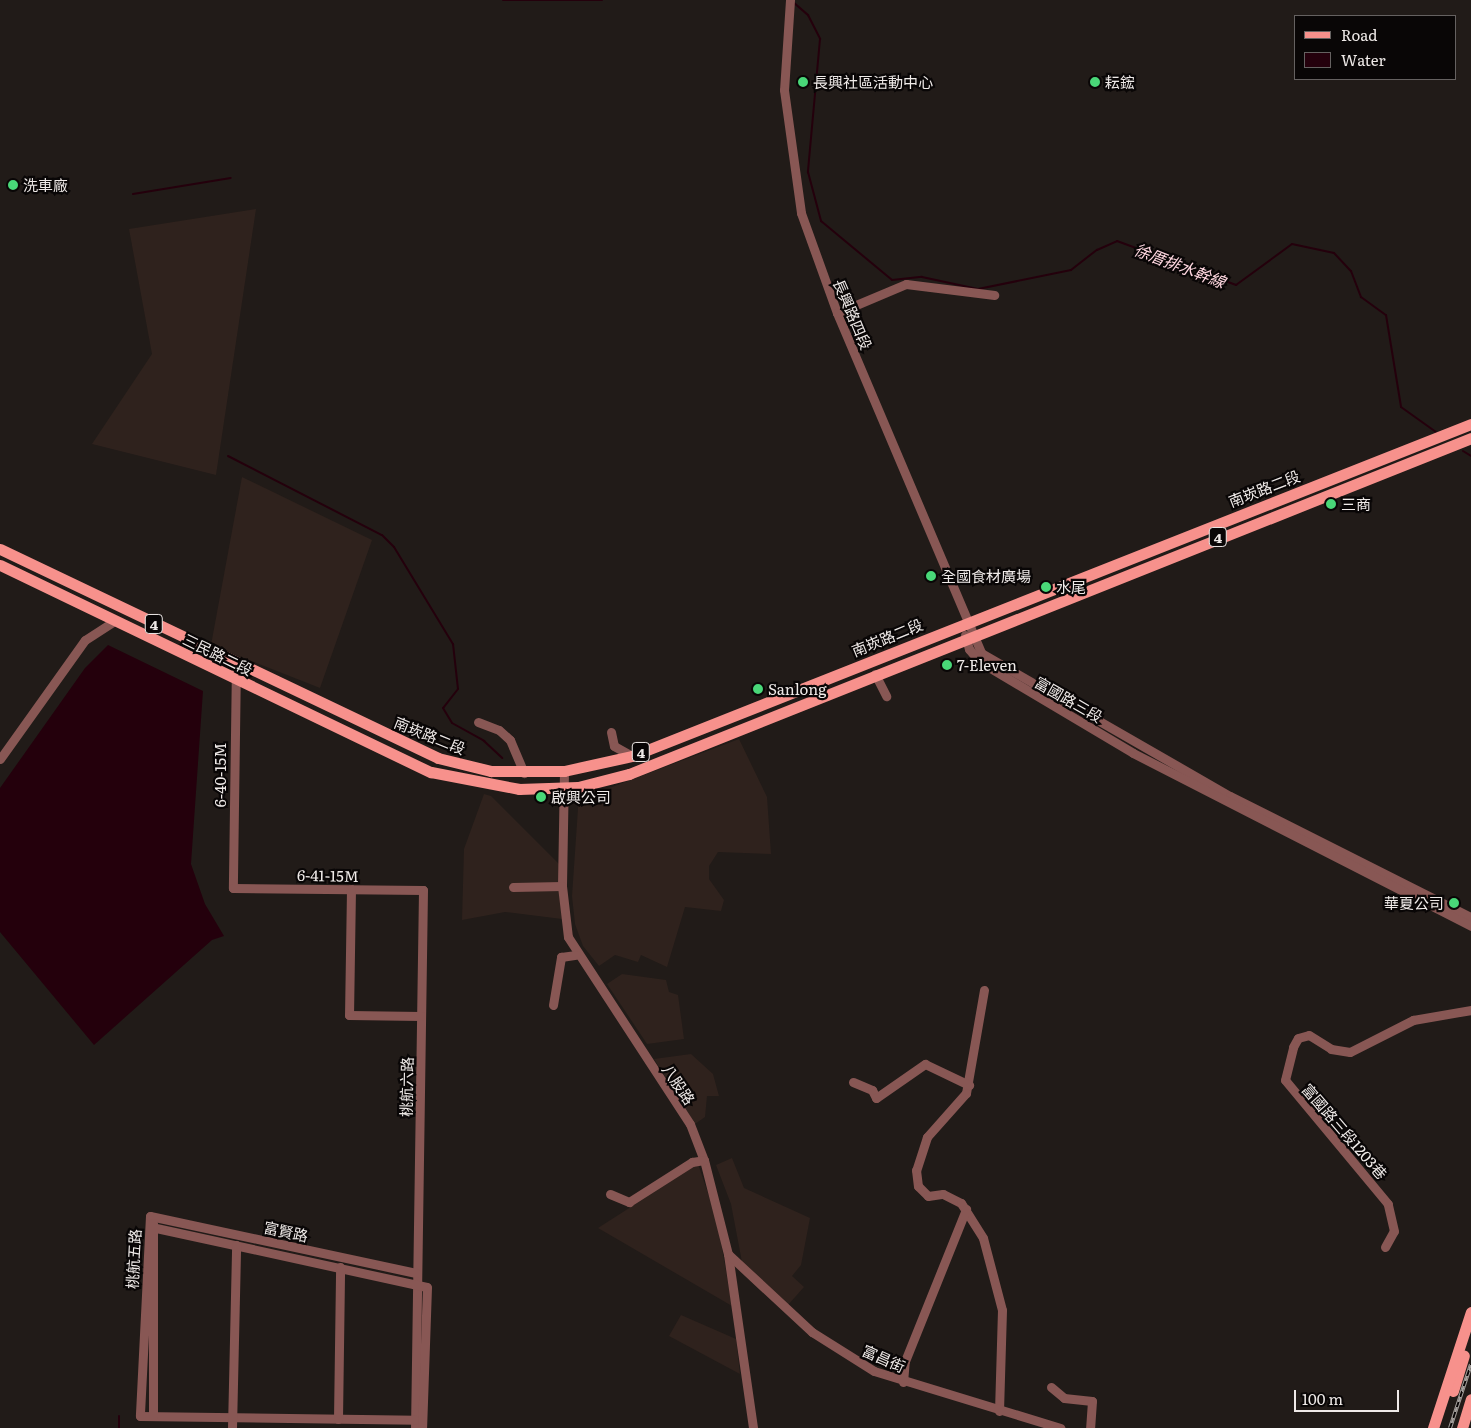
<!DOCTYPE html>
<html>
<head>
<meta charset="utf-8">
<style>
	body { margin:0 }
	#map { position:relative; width:1471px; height:1428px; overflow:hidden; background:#211b18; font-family:Literata,"Noto Sans TC",serif }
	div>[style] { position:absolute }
	.built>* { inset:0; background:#2f221d }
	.water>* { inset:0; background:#24000c }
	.stream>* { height:2px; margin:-1px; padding:0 1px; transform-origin:1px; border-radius:1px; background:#24000c }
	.minor>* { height:9px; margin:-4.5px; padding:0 4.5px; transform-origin:4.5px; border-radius:4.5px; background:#885754 }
	.major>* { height:11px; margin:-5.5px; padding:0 5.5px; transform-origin:5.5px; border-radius:5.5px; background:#f7918c }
	.rail>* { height:4px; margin-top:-2px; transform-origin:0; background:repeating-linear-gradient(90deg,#090606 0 5.5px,#a6a19e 0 11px); box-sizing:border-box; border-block:1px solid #a6a19e }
	.dots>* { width:14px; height:14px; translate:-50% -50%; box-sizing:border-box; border:2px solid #090606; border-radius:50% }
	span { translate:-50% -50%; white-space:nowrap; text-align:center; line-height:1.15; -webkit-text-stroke:4.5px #090606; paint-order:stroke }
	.shield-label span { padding:1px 4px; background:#090606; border:1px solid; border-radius:4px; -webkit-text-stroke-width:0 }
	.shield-label { font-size:14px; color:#efeae8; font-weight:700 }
	.poi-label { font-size:15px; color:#efeae8 }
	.left { translate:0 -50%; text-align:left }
	.right { translate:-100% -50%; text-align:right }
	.street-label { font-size:15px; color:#efeae8 }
	.water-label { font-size:16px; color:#ffd7e0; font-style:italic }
	.legend { position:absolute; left:1294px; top:15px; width:162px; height:65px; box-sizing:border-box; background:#090606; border:1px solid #656160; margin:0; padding:6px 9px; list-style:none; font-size:15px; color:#efeae8 }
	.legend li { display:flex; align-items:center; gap:10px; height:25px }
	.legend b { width:25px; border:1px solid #656160 }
	.scale { position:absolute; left:1294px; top:1390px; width:105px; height:22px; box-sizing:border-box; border:2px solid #efeae8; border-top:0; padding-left:6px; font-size:15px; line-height:18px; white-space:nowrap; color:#efeae8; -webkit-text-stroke:4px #090606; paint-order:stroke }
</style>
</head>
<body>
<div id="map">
	<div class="built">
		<div style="clip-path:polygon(256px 209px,216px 475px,92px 444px,152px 354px,129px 229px)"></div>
		<div style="clip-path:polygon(242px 477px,372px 540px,320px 688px,211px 645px)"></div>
		<div style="clip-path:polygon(739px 739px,767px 797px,771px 854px,718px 852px,709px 866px,709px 879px,724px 900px,721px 911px,685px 907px,667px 967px,641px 955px,638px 962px,615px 955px,599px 966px,583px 946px,575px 924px,572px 896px,579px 794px,612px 787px)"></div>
		<div style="clip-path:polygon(484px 794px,491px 796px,560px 865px,562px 919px,505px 912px,462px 920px,464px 849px)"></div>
		<div style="clip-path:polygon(622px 974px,666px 980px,669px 992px,678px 995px,684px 1039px,647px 1044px,607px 984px)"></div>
		<div style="clip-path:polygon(691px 1054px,713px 1074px,719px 1096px,707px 1096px,705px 1117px,695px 1124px,654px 1059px)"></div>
		<div style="clip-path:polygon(732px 1158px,744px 1188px,810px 1218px,801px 1265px,792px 1276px,804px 1287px,788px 1305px,742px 1262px,731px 1204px,716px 1165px)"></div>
		<div style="clip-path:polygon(698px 1164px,717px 1219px,732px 1306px,598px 1228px)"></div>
		<div style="clip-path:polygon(681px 1315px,736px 1339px,740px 1374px,669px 1336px)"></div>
	</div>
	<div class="water">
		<div style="clip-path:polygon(108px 645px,203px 691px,191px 864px,205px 904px,224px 936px,212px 940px,94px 1045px,0 932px,0 788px,85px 668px)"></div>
	</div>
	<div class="stream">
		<div style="left:503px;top:0;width:99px"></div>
		<div style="left:793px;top:2px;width:20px;rotate:41deg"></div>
		<div style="left:808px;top:15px;width:27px;rotate:63deg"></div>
		<div style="left:820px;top:39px;width:134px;rotate:95.2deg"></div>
		<div style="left:808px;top:172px;width:51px;rotate:75.1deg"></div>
		<div style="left:821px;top:221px;width:92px;rotate:39.7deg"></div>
		<div style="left:892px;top:280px;width:30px;rotate:-6deg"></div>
		<div style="left:922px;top:277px;width:57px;rotate:12.1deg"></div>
		<div style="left:978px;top:289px;width:95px;rotate:-11.5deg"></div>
		<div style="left:1071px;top:270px;width:33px;rotate:-38deg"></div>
		<div style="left:1097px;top:250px;width:22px;rotate:-24deg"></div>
		<div style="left:1117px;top:241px;width:127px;rotate:20.3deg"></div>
		<div style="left:1236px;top:285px;width:69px;rotate:-36.2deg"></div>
		<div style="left:1292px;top:244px;width:43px;rotate:12.1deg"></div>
		<div style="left:1334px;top:253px;width:25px;rotate:47deg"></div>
		<div style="left:1351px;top:271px;width:28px;rotate:69deg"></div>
		<div style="left:1361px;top:297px;width:31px;rotate:36deg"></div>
		<div style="left:1386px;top:315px;width:93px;rotate:80.7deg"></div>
		<div style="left:1401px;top:407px;width:43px;rotate:35.5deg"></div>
		<div style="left:133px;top:194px;width:99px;rotate:-9.3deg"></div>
		<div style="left:1463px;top:451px;width:9px;rotate:32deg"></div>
		<div style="left:228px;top:456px;width:173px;rotate:27.2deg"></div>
		<div style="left:382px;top:535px;width:17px;rotate:45deg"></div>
		<div style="left:394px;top:547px;width:114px;rotate:58.7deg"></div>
		<div style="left:453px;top:644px;width:45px;rotate:83.7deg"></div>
		<div style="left:458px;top:689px;width:24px;rotate:128deg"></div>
		<div style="left:443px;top:708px;width:17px;rotate:59deg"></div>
		<div style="left:452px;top:723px;width:37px;rotate:29deg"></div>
		<div style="left:484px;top:741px;width:25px;rotate:43deg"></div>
		<div style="left:119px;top:1416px;width:12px;rotate:90deg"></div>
	</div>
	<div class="minor">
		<div style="left:790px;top:0;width:90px;rotate:93.8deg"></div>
		<div style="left:784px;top:90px;width:124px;rotate:82.1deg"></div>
		<div style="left:801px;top:213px;width:106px;rotate:70.2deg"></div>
		<div style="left:837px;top:313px;width:369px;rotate:67deg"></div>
		<div style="left:981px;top:653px;width:287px;rotate:29.9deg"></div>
		<div style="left:1230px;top:796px;width:270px;rotate:26.7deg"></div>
		<div style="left:837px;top:313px;width:75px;rotate:-22.8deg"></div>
		<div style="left:906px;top:284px;width:89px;rotate:7.1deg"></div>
		<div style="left:965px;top:635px;width:15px;rotate:74deg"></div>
		<div style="left:969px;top:649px;width:17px;rotate:50deg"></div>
		<div style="left:980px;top:662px;width:178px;rotate:30.7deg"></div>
		<div style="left:1133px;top:753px;width:380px;rotate:27.1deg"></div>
		<div style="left:236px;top:663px;width:225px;rotate:90.8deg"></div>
		<div style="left:233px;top:888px;width:190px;rotate:0.6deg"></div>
		<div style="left:423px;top:890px;width:538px;rotate:90.85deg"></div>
		<div style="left:875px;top:674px;width:25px;rotate:63deg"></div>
		<div style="left:478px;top:722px;width:22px;rotate:21deg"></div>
		<div style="left:499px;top:730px;width:15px;rotate:42deg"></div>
		<div style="left:510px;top:740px;width:36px;rotate:67deg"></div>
		<div style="left:611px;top:732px;width:14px;rotate:78deg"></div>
		<div style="left:614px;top:746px;width:21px;rotate:29deg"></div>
		<div style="left:0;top:759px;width:146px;rotate:-54.5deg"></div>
		<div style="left:85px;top:640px;width:35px;rotate:-33deg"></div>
		<div style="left:564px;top:771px;width:115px;rotate:91deg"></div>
		<div style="left:562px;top:886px;width:51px;rotate:83.3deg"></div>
		<div style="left:568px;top:937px;width:223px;rotate:56.9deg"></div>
		<div style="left:690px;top:1124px;width:39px;rotate:69deg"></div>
		<div style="left:704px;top:1160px;width:97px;rotate:75.7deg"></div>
		<div style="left:728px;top:1254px;width:176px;rotate:81.8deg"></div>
		<div style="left:513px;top:887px;width:49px;rotate:-1.2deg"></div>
		<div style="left:351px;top:889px;width:126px;rotate:90.9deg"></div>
		<div style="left:349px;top:1015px;width:72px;rotate:0.8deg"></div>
		<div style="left:984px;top:990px;width:105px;rotate:99.9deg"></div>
		<div style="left:966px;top:1093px;width:59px;rotate:131.6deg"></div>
		<div style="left:927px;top:1137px;width:35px;rotate:108deg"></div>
		<div style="left:916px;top:1170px;width:16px;rotate:83deg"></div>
		<div style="left:918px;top:1186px;width:14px;rotate:45deg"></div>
		<div style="left:928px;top:1196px;width:15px;rotate:-8deg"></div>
		<div style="left:943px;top:1194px;width:20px;rotate:27deg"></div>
		<div style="left:961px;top:1203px;width:41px;rotate:57.8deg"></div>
		<div style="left:983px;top:1238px;width:74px;rotate:75.2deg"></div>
		<div style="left:1002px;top:1310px;width:101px;rotate:91.7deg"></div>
		<div style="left:553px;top:1005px;width:49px;rotate:-80.5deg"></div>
		<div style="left:561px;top:957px;width:15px;rotate:-8deg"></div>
		<div style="left:853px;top:1082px;width:21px;rotate:23deg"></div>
		<div style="left:872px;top:1090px;width:9px;rotate:63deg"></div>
		<div style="left:876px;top:1098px;width:60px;rotate:-34.8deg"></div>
		<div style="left:925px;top:1064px;width:49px;rotate:25.5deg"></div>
		<div style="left:610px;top:1194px;width:21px;rotate:23deg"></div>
		<div style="left:629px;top:1202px;width:75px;rotate:-32.4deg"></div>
		<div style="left:692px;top:1162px;width:12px;rotate:-9deg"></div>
		<div style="left:150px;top:1216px;width:200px;rotate:92.9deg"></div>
		<div style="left:140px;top:1416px;width:275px;rotate:0.8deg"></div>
		<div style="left:150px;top:1216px;width:272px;rotate:12.1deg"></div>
		<div style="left:156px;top:1228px;width:277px;rotate:12.3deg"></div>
		<div style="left:427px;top:1287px;width:141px;rotate:92deg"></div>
		<div style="left:1385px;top:1247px;width:18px;rotate:-61deg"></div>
		<div style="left:1394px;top:1231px;width:28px;rotate:-103deg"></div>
		<div style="left:1388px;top:1204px;width:161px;rotate:-129.7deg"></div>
		<div style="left:1285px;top:1080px;width:34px;rotate:-76deg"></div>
		<div style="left:1293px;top:1047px;width:10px;rotate:-61deg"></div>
		<div style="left:1298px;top:1038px;width:11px;rotate:-15deg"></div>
		<div style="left:1309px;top:1035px;width:26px;rotate:32deg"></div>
		<div style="left:1331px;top:1049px;width:19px;rotate:9deg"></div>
		<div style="left:1350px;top:1052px;width:71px;rotate:-26.9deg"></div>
		<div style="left:1413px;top:1020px;width:59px;rotate:-9.8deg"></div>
		<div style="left:728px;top:1254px;width:115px;rotate:42.9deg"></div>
		<div style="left:812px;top:1332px;width:73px;rotate:32.2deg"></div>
		<div style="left:874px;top:1371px;width:195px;rotate:17deg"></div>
		<div style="left:903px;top:1382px;width:21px;rotate:-85deg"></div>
		<div style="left:905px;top:1361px;width:164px;rotate:-68.1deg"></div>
		<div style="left:1051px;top:1387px;width:17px;rotate:40deg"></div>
		<div style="left:1064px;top:1398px;width:28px;rotate:6deg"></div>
		<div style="left:1092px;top:1401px;width:27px;rotate:94deg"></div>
		<div style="left:153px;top:1416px;width:193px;rotate:-90deg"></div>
		<div style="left:338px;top:1419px;width:152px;rotate:-89.2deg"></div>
		<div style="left:232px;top:1428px;width:183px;rotate:-88.7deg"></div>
	</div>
	<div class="major">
		<div style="left:0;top:549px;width:485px;rotate:25.5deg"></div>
		<div style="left:438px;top:758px;width:55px;rotate:13.8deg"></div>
		<div style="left:491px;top:771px;width:73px"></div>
		<div style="left:564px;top:771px;width:70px;rotate:-12.4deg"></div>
		<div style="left:632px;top:756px;width:902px;rotate:-21.59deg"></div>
		<div style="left:0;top:565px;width:478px;rotate:25.7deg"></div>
		<div style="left:431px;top:772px;width:90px;rotate:10.9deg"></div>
		<div style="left:519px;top:789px;width:59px;rotate:-1.9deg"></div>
		<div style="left:578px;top:787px;width:53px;rotate:-14.3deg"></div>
		<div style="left:629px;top:774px;width:907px;rotate:-21.75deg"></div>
		<div style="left:1453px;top:1391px;width:37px;rotate:-73deg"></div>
		<div style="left:1433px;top:1428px;width:122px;rotate:-71.9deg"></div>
		<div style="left:1462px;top:1428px;width:30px;rotate:-73deg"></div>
	</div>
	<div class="rail">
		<div style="left:1450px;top:1428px;width:67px;rotate:-71.8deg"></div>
	</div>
	<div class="dots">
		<div style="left:803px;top:82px;background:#49d778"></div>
		<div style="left:1095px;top:82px;background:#49d778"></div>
		<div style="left:13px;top:185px;background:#49d778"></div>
		<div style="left:1331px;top:504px;background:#49d778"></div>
		<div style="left:931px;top:576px;background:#49d778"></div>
		<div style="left:1046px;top:587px;background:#49d778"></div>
		<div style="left:947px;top:665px;background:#49d778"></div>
		<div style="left:758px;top:689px;background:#49d778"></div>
		<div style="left:541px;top:797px;background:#49d778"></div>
		<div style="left:1454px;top:903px;background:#49d778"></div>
	</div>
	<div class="shield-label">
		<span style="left:1218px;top:537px">4</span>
		<span style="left:154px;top:624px">4</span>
		<span style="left:641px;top:752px">4</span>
	</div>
	<div class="poi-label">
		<span class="left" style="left:813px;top:82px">長興社區活動中心</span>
		<span class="left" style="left:1105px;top:82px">耘鋐</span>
		<span class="left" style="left:23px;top:185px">洗車廠</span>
		<span class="left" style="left:1341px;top:504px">三商</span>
		<span class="left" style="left:941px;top:576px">全國食材廣場</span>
		<span class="left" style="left:1056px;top:587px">水尾</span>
		<span class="left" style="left:957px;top:665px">7-Eleven</span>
		<span class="left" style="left:768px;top:689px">Sanlong</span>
		<span class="left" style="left:551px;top:797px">啟興公司</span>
		<span class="right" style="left:1444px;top:903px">華夏公司</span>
	</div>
	<div class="street-label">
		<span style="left:853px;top:314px;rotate:67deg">長興路四段</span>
		<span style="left:1264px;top:488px;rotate:-21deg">南崁路二段</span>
		<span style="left:887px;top:637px;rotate:-22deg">南崁路二段</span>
		<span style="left:218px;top:654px;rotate:26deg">三民路二段</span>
		<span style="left:1069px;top:699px;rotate:30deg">富國路三段</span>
		<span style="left:430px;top:735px;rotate:22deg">南崁路二段</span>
		<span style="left:220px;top:775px;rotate:-90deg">6-40-15M</span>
		<span style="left:328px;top:875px;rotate:1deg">6-41-15M</span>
		<span style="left:679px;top:1084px;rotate:56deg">八股路</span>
		<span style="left:406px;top:1087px;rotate:-89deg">桃航六路</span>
		<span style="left:1345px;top:1131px;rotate:49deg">富國路三段1203巷</span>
		<span style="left:286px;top:1231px;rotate:12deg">富賢路</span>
		<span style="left:133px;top:1259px;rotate:-87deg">桃航五路</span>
		<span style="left:884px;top:1358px;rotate:24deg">富昌街</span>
	</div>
	<div class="water-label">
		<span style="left:1180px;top:265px;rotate:21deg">徐厝排水幹線</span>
	</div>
	<ul class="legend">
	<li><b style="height:6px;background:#f7918c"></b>Road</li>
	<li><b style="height:14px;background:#24000c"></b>Water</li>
	</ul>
	<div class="scale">100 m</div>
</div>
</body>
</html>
